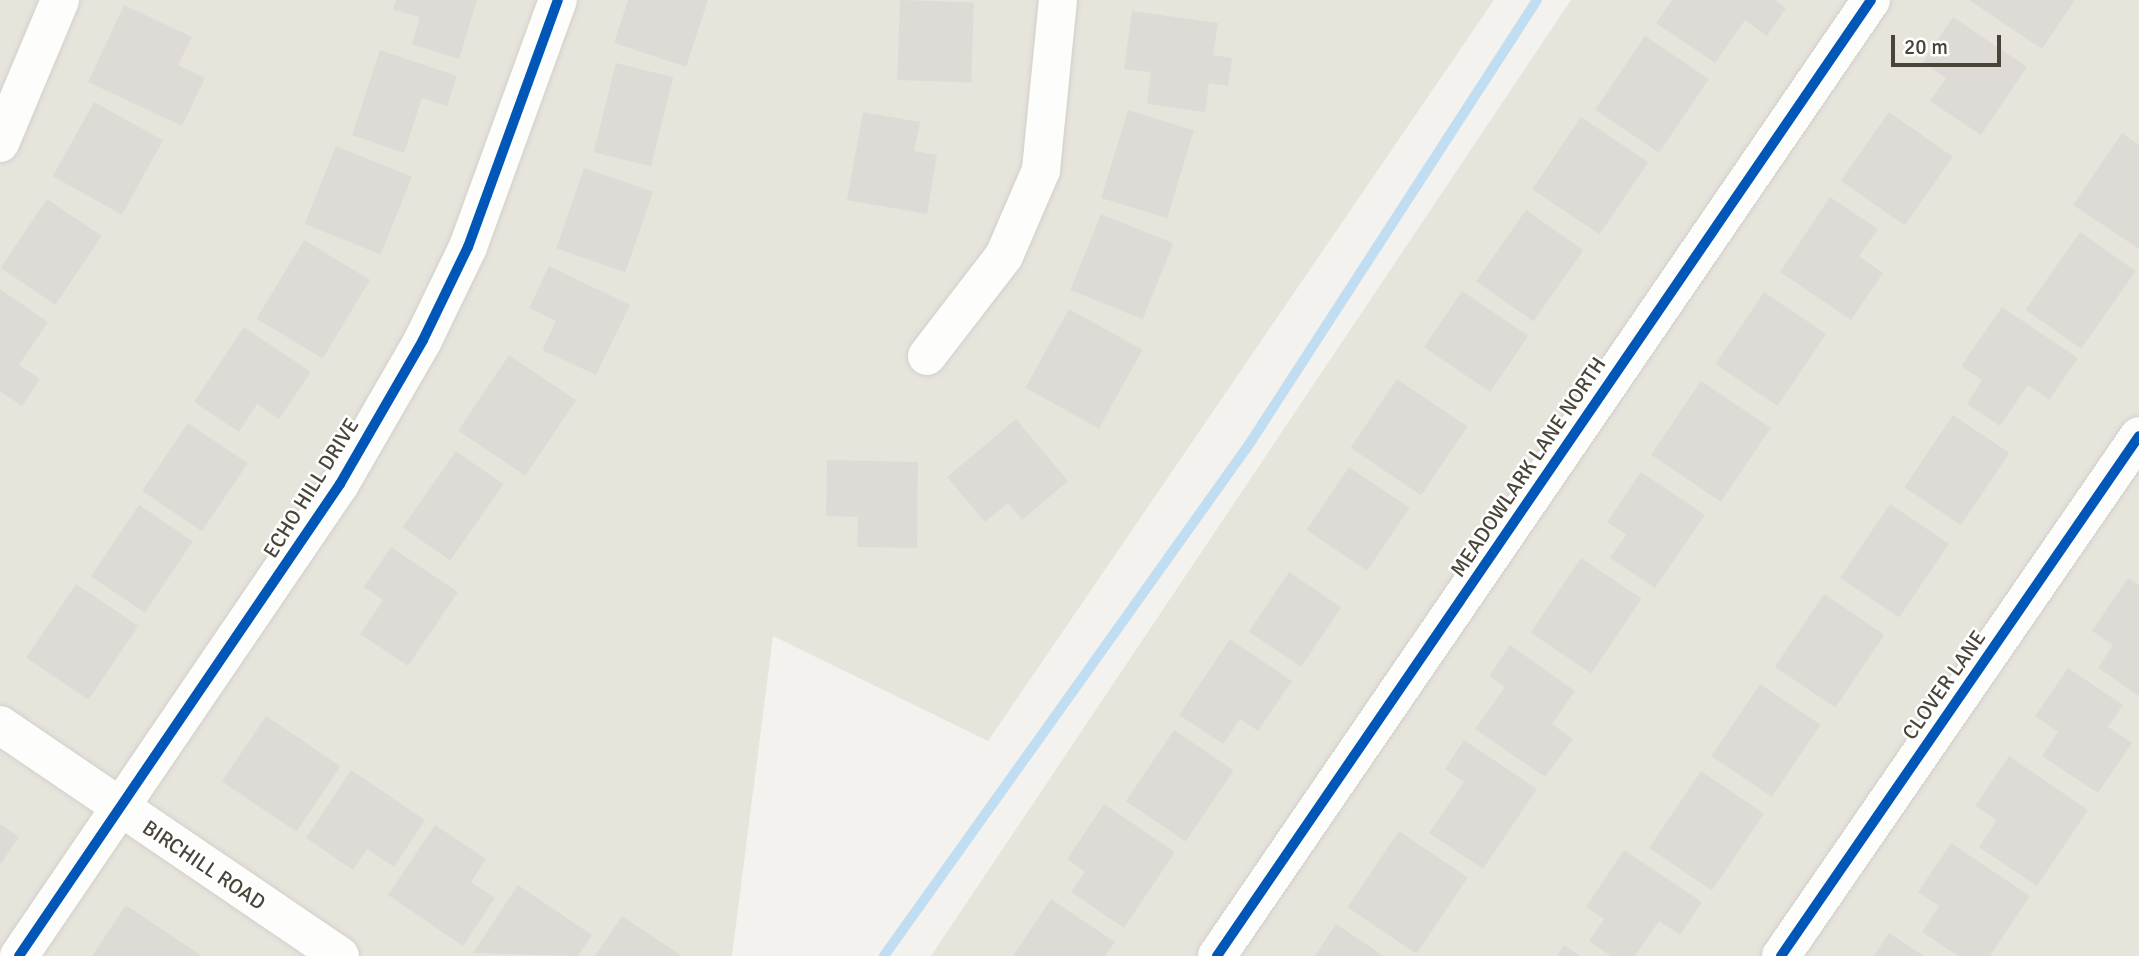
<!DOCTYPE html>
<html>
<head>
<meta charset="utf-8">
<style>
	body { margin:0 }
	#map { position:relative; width:2139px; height:956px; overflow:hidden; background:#f4f2ee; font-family:Signika,sans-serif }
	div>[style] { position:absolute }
	.residential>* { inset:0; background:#e7e4dc }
	.stream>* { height:10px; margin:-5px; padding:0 5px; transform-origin:5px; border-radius:5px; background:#c0ddf1 }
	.building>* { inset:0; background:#dedbd6; transform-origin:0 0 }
	.roads { filter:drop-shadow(0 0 2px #d2d0cb) drop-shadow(0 0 2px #d2d0cb) }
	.street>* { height:38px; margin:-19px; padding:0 19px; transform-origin:19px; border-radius:19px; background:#fdfdfc }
	.cycleway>* { height:10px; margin:-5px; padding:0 5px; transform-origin:5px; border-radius:5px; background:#0057b8 }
	span { translate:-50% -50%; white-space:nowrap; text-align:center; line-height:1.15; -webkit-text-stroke:5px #fff; paint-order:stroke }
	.street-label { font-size:21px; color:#4b4439 }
	.scale { position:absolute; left:1891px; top:35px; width:110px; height:32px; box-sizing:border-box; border:4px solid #4b4439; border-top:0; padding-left:9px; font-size:21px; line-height:24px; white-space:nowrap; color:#4b4439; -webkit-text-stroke:5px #fff; paint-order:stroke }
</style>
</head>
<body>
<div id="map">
	<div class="residential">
		<div style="clip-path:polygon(0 0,1494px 0,988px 741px,773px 636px,732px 956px,0 956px)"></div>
		<div style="clip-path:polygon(1571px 0,2139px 0,2139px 956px,931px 956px)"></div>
	</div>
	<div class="stream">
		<div style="left:884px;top:956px;width:630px;rotate:-54.49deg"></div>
		<div style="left:1250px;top:443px;width:528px;rotate:-57.06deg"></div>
	</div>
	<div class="building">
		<div style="clip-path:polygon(396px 0,477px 0,459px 59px,412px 44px,420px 17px,393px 10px)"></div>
		<div style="clip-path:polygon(628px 0,708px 0,686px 67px,614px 43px)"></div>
		<div style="left:900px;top:0;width:74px;height:80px;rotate:2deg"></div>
		<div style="clip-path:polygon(1672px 0,1775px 0,1786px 8px,1767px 36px,1745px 20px,1715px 63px,1656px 23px)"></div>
		<div style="clip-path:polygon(1969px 0,2075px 0,2042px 49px)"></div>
		<div style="clip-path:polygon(124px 5px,192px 37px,178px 65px,205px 78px,182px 126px,88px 82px)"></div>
		<div style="clip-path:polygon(1132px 11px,1218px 23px,1213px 55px,1232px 58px,1228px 86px,1209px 83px,1205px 112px,1147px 104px,1151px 72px,1124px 69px)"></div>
		<div style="clip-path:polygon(1953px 17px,2027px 67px,1981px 135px,1930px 101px,1946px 78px,1923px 62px)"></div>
		<div style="left:1645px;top:36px;width:77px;height:89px;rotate:34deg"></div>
		<div style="clip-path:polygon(380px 50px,457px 76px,447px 106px,422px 98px,404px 153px,352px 135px)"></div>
		<div style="left:616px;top:63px;width:59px;height:92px;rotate:14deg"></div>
		<div style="left:94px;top:102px;width:79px;height:85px;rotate:29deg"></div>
		<div style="left:1128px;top:110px;width:69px;height:92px;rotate:17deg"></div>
		<div style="clip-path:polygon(863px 112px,920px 122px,914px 151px,937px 155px,927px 214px,847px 200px)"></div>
		<div style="left:1889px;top:112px;width:78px;height:84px;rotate:35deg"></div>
		<div style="left:1581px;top:117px;width:81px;height:87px;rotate:34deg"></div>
		<div style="clip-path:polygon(2122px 133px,2139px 145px,2139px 249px,2073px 205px)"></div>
		<div style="left:336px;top:146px;width:82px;height:84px;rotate:22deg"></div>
		<div style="left:584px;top:168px;width:73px;height:85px;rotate:19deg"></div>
		<div style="clip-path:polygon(1830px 197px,1878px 229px,1859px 256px,1883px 273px,1851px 320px,1780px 272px)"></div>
		<div style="left:47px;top:199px;width:66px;height:83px;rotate:34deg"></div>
		<div style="left:1526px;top:210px;width:70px;height:87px;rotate:35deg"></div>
		<div style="left:1101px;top:214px;width:78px;height:82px;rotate:22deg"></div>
		<div style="left:2080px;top:232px;width:68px;height:95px;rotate:35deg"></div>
		<div style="left:304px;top:240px;width:77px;height:92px;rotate:31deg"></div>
		<div style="clip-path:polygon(549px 266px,630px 305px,596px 375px,542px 350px,556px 321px,529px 308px)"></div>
		<div style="clip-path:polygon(0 289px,48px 322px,19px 365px,40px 379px,22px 406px,0 391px)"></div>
		<div style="left:1462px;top:291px;width:80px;height:68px;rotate:34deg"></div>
		<div style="left:1764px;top:292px;width:75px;height:87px;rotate:34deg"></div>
		<div style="clip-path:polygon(2002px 307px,2078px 358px,2049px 400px,2028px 385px,2000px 426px,1967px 404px,1982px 380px,1961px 366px)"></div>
		<div style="left:1069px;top:309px;width:84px;height:90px;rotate:29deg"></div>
		<div style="clip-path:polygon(244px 327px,311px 372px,279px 419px,257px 404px,239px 432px,194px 402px)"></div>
		<div style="left:509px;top:355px;width:81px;height:91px;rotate:34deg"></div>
		<div style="left:1397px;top:379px;width:85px;height:83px;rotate:34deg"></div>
		<div style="left:1701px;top:381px;width:84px;height:89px;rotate:34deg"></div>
		<div style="left:1953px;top:415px;width:68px;height:87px;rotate:34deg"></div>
		<div style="clip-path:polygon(1016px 419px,1068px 481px,1022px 520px,1008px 503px,985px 522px,947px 477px)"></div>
		<div style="left:188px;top:423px;width:72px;height:82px;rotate:34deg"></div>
		<div style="left:456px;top:451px;width:58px;height:93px;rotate:35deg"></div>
		<div style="clip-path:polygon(827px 460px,918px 462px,917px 548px,857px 547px,858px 517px,826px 516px)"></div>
		<div style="left:1349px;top:467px;width:73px;height:76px;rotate:34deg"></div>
		<div style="clip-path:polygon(1641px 472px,1705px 515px,1655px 588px,1610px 558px,1626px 535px,1607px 522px)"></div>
		<div style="left:1890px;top:504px;width:71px;height:89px;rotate:34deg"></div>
		<div style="left:139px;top:505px;width:65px;height:86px;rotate:34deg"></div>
		<div style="clip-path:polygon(391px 547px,458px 592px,408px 666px,360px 634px,383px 600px,364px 587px)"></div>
		<div style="left:1581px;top:558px;width:73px;height:90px;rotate:34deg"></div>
		<div style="left:1289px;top:572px;width:63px;height:72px;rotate:34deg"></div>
		<div style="clip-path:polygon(2128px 578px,2139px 585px,2139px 696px,2098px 668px,2113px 645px,2092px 631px)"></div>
		<div style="left:76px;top:584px;width:75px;height:89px;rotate:34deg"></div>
		<div style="left:1824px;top:594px;width:73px;height:88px;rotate:34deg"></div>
		<div style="clip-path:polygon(1230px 639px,1292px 681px,1258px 731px,1240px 719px,1223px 744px,1179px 715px)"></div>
		<div style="clip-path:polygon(1510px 645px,1575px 691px,1552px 724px,1573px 739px,1545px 777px,1475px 729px,1505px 687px,1489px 676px)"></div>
		<div style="clip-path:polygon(2068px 668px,2123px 705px,2108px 727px,2132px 743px,2098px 793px,2042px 756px,2058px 732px,2035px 716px)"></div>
		<div style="left:1760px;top:684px;width:73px;height:87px;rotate:34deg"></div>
		<div style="left:266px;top:716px;width:90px;height:79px;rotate:34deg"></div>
		<div style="left:1174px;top:730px;width:72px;height:86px;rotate:34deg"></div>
		<div style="clip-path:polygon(1464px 740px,1537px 789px,1483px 869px,1429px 833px,1464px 782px,1445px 769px)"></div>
		<div style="clip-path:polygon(2009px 756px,2088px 810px,2037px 886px,1979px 847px,1997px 820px,1975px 806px)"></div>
		<div style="clip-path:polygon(351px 770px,425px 820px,394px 867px,367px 849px,353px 870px,306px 838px)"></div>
		<div style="left:1701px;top:771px;width:76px;height:93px;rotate:34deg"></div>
		<div style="clip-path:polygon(1104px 804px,1175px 852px,1124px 928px,1071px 892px,1085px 872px,1067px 859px)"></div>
		<div style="clip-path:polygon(0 824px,19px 837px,0 865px)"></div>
		<div style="clip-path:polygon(435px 825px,486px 859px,471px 882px,495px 898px,463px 946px,388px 895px)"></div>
		<div style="left:1399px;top:831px;width:83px;height:92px;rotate:34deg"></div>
		<div style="clip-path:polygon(1951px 843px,2030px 896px,1990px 956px,1958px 956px,1922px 932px,1939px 906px,1918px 892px)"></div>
		<div style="clip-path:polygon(1624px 850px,1702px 902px,1680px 935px,1659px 921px,1635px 956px,1611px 956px,1589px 941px,1604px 919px,1586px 907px)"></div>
		<div style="clip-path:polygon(518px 885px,592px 935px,578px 956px,473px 953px)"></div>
		<div style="clip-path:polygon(1051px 899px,1115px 942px,1105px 956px,1013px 956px)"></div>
		<div style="clip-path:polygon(126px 905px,202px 956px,92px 956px)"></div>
		<div style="clip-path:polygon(622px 916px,682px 956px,595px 956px)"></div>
		<div style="clip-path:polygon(1336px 924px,1384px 956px,1315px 956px)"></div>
		<div style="clip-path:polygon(1889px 933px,1924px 956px,1874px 956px)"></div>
		<div style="clip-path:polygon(1564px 945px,1580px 956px,1557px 956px)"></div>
	</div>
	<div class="roads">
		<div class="street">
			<div style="left:0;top:143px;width:155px;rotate:-67.2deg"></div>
			<div style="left:927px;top:356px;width:126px;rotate:-52.4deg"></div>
			<div style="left:1004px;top:256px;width:94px;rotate:-66.7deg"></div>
			<div style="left:1041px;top:170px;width:171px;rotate:-84.3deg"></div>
			<div style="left:0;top:725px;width:411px;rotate:34.2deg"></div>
			<div style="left:19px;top:956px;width:571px;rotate:-55.78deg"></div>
			<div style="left:340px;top:484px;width:166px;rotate:-60deg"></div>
			<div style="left:423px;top:340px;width:103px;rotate:-64.2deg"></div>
			<div style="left:468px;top:247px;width:263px;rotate:-70deg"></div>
			<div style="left:1217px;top:956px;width:1158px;rotate:-55.62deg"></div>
			<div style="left:1781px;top:956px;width:631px;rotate:-55.45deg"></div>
		</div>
	</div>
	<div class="cycleway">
		<div style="left:19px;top:956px;width:571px;rotate:-55.78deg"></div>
		<div style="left:340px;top:484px;width:166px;rotate:-60deg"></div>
		<div style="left:423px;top:340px;width:103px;rotate:-64.2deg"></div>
		<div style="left:468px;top:247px;width:263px;rotate:-70deg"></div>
		<div style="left:1217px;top:956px;width:1158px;rotate:-55.62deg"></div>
		<div style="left:1781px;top:956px;width:631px;rotate:-55.45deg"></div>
	</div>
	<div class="street-label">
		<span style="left:1528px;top:467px;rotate:-56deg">MEADOWLARK LANE NORTH</span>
		<span style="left:311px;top:488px;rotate:-58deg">ECHO HILL DRIVE</span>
		<span style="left:1944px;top:685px;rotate:-55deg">CLOVER LANE</span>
		<span style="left:204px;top:865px;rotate:34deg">BIRCHILL ROAD</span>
	</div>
	<div class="scale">20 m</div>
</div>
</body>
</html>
